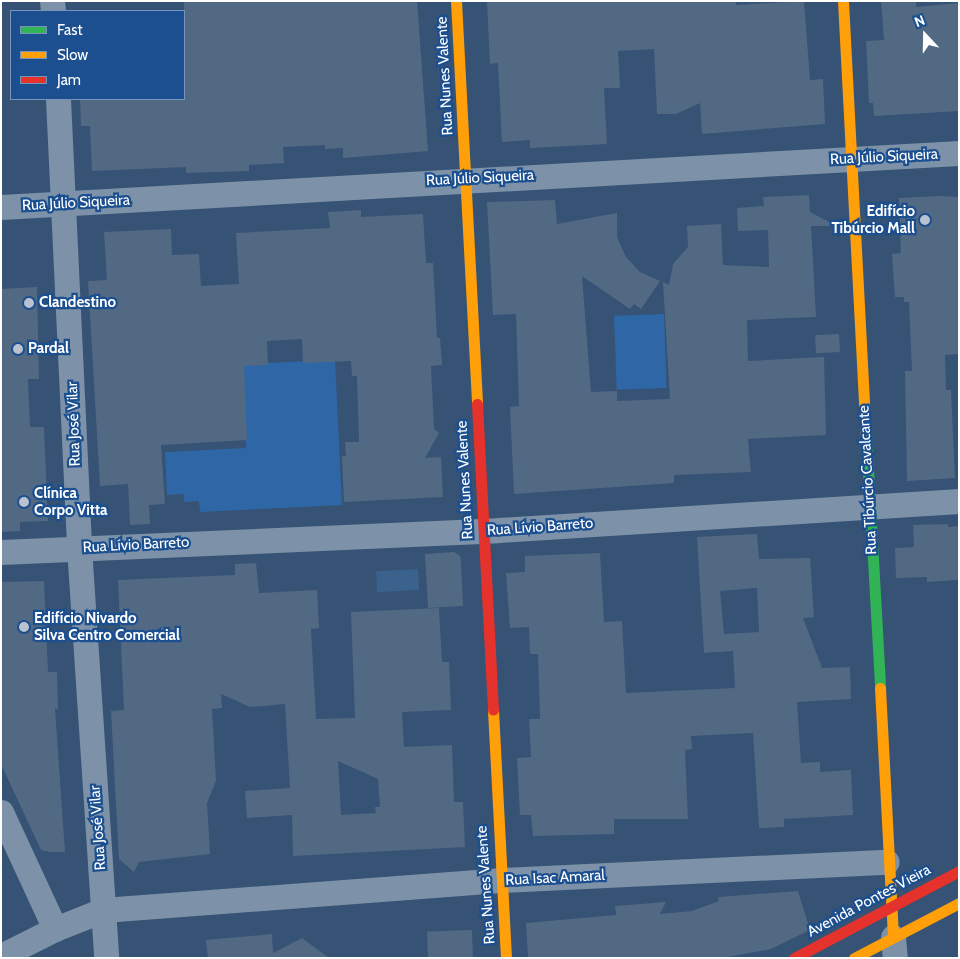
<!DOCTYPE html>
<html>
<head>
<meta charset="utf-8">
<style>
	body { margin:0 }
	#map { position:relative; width:960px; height:959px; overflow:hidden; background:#365274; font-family:Cabin,sans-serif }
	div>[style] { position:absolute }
	.green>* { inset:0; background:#2f66a5; transform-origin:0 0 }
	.water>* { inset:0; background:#3b618d; transform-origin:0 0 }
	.building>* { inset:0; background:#526984; transform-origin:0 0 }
	.street>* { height:25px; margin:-12.5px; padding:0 12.5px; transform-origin:12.5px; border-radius:12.5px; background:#7d92a8 }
	.fast>* { height:11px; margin:-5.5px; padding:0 5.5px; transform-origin:5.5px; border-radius:5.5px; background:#30b455 }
	.slow>* { height:11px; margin:-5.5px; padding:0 5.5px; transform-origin:5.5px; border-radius:5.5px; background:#ff9f0a }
	.jam>* { height:11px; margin:-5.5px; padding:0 5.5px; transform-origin:5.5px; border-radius:5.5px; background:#e5322d }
	.dots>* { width:14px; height:14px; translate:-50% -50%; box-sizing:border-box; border:2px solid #1b4f8f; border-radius:50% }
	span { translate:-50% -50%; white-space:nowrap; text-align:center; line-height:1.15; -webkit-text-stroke:4.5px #1b4f8f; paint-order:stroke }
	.street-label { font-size:15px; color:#fff }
	.poi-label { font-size:15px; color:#fff; font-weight:700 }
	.right { translate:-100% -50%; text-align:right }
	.left { translate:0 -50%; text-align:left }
	.frame { position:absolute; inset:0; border:2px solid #fff; pointer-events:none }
	.legend { position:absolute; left:10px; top:10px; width:175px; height:90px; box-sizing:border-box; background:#1b4f8f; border:1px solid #7695bc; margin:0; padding:6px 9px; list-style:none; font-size:15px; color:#fff }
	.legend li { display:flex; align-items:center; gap:10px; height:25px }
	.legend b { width:25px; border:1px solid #7695bc }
	.north { position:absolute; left:900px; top:10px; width:50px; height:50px; -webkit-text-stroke:4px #1b4f8f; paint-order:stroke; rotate:339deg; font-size:14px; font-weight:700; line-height:20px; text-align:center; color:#fff }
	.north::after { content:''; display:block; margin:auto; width:18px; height:22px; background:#fff; clip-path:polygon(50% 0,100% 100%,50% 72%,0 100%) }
</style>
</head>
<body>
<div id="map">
	<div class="green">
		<div style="left:664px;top:314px;width:74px;height:50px;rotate:88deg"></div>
		<div style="clip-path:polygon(335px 360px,342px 505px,200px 512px,199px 501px,184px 502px,184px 494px,167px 495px,165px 452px,246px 448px,242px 364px)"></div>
	</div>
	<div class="water">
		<div style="left:418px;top:569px;width:21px;height:42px;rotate:87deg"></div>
	</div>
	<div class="building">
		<div style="clip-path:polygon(184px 1px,417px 1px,428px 151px,343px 158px,343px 148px,325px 149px,325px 145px,283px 147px,284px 163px,249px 165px,249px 171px,186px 173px,186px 167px,92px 171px,90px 126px,81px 126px,80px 99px,184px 99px)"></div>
		<div style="clip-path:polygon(487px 1px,736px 1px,736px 5px,804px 1px,810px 80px,823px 79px,825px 124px,702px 134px,700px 103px,676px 114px,657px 114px,654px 49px,618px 51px,620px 88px,604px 88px,607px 144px,530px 148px,530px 140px,502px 142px,498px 63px,490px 64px)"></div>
		<div style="clip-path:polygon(881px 1px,916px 1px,916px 7px,959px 3px,959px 111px,874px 116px,873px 103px,869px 103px,866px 41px,884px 40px)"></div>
		<div style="clip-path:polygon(809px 195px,810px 212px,837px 226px,811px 226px,816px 317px,747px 320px,748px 361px,824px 357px,826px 435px,748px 439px,751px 472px,674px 475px,674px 483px,514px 494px,510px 407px,519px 406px,516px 314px,493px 315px,487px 202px,555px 200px,557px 224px,617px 213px,617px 237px,626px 257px,640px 272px,660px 281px,641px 309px,634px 304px,630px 309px,582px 276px,591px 392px,617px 391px,617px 401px,670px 399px,663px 282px,669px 285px,673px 264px,688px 247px,687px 226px,721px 224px,723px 265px,769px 267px,768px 230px,738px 231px,737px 208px,764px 206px,763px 197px)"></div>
		<div style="clip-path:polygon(940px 196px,959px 197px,959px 354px,945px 355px,946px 390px,951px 390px,955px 478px,907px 481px,905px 371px,912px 371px,909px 302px,904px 302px,904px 297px,895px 297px,892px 254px,901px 253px,899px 198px)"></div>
		<div style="clip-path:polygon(361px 210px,361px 217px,423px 214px,426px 263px,433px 263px,437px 338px,440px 338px,442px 365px,431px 366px,434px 429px,439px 433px,425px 458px,441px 457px,443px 497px,344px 502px,342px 456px,346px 456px,345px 442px,359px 442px,357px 376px,352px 376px,351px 361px,303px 363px,302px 339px,267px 341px,268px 365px,244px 366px,247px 440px,161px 445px,165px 504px,149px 505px,150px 524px,130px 525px,128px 484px,100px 486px,88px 281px,107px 280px,104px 232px,171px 229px,172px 255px,199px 254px,201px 286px,239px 284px,236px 233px,330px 228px,328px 212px)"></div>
		<div style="clip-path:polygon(37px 287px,39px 379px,28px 379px,30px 427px,44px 427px,48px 521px,20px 522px,20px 531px,1px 532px,1px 289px)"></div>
		<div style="left:839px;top:334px;width:18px;height:24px;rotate:87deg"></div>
		<div style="clip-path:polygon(948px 524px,948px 527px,959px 526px,959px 580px,927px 582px,927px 577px,896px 578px,895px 548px,914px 547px,913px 525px)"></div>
		<div style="clip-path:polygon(evenodd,757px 534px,759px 559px,810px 558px,814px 617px,803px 618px,822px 668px,850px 667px,851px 699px,797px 702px,801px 763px,820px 762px,820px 772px,851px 770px,853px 815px,784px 819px,784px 827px,759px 828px,753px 733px,691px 736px,692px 749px,685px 750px,688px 819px,614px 819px,614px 834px,533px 836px,531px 815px,520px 815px,517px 758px,531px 757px,529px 719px,540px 719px,538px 654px,530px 654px,529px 627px,510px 628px,506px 573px,525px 572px,525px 556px,600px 553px,604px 622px,622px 621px,626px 693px,735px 688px,733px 651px,704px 653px,697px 537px,757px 534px,757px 588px,759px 632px,724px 634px,720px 591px,757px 588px)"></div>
		<div style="clip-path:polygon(454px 552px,460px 556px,461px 561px,463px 606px,428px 608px,425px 554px)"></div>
		<div style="clip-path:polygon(evenodd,256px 563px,259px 593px,317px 590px,319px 628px,311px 629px,316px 719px,355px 718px,351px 612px,439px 608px,442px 662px,449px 662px,451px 710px,402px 712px,404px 747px,452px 745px,454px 802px,463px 802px,465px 847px,293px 856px,292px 815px,247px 818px,245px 791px,290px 788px,285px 704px,250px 707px,221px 694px,222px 708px,212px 709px,216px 781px,207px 803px,210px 854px,139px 862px,134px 872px,119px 859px,111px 711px,124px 710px,118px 580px,235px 575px,235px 564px,256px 563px,338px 761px,378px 779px,380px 807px,375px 807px,376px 813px,341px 815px,338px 761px)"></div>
		<div style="clip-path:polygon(44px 581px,48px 672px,57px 672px,58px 709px,55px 709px,65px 852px,50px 852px,41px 850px,1px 764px,1px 582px)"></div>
		<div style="clip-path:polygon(798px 891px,810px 930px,771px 949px,722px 958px,528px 958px,526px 923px,616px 915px,615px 906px,666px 902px,660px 914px,692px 911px,719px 901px,718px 897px)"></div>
		<div style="left:472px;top:930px;width:28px;height:45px;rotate:88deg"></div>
		<div style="clip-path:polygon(272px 934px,273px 953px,302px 938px,329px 958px,208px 958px,206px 940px)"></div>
	</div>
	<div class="street">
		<div style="left:52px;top:1px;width:10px;rotate:84deg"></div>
		<div style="left:58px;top:99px;width:448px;rotate:87.3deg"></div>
		<div style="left:79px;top:547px;width:412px;rotate:86.2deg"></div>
		<div style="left:1px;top:207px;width:960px;rotate:-3.23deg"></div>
		<div style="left:1px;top:552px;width:497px;rotate:-2.5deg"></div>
		<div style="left:498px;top:530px;width:462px;rotate:-3.6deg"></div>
		<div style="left:1px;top:812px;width:129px;rotate:65.2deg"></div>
		<div style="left:893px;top:937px;width:21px;rotate:85deg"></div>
		<div style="left:1px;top:956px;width:60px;rotate:-26.6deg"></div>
		<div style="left:55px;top:929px;width:52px;rotate:-21.6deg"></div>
		<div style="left:103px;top:910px;width:398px;rotate:-4.3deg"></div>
		<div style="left:500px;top:880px;width:387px;rotate:-2.7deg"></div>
	</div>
	<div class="fast">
		<div style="left:866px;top:434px;width:254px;rotate:86.8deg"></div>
	</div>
	<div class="slow">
		<div style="left:456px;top:1px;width:404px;rotate:87deg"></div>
		<div style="left:843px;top:1px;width:434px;rotate:87deg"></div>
		<div style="left:880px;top:688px;width:249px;rotate:87deg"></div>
		<div style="left:493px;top:710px;width:248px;rotate:87deg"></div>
		<div style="left:854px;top:958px;width:119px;rotate:-27.6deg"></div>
	</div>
	<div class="jam">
		<div style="left:477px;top:404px;width:306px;rotate:87deg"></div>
		<div style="left:794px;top:958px;width:187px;rotate:-27.8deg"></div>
	</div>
	<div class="dots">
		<div style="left:925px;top:220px;background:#b9c2ce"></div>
		<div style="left:29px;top:303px;background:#b9c2ce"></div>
		<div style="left:18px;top:349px;background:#b9c2ce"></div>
		<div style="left:24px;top:502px;background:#b9c2ce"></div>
		<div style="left:24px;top:627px;background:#b9c2ce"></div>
	</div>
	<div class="street-label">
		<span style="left:445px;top:76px;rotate:-93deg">Rua Nunes Valente</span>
		<span style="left:884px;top:157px;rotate:-3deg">Rua Júlio Siqueira</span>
		<span style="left:480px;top:178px;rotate:-3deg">Rua Júlio Siqueira</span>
		<span style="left:76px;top:203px;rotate:-3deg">Rua Júlio Siqueira</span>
		<span style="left:74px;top:424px;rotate:-92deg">Rua José Vilar</span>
		<span style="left:465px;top:480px;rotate:-93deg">Rua Nunes Valente</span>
		<span style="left:868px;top:480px;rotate:-93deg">Rua Tibúrcio Cavalcante</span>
		<span style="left:540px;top:527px;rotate:-4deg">Rua Lívio Barreto</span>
		<span style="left:136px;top:545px;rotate:-3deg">Rua Lívio Barreto</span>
		<span style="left:98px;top:828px;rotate:-94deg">Rua José Vilar</span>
		<span style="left:555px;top:878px;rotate:-3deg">Rua Isac Amaral</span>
		<span style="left:486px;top:885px;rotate:-94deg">Rua Nunes Valente</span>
		<span style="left:869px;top:901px;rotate:-28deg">Avenida Pontes Vieira</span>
	</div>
	<div class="poi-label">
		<span class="right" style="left:915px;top:220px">Edifício<br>Tibúrcio Mall</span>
		<span class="left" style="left:39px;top:303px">Clandestino</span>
		<span class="left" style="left:28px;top:349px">Pardal</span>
		<span class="left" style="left:34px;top:502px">Clínica<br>Corpo Vitta</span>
		<span class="left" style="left:34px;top:627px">Edifício Nivardo<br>Silva Centro Comercial</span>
	</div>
	<div class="frame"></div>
	<ul class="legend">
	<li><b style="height:6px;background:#30b455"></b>Fast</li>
	<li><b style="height:6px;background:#ff9f0a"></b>Slow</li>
	<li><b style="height:6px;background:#e5322d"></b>Jam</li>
	</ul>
	<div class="north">N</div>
</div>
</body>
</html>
